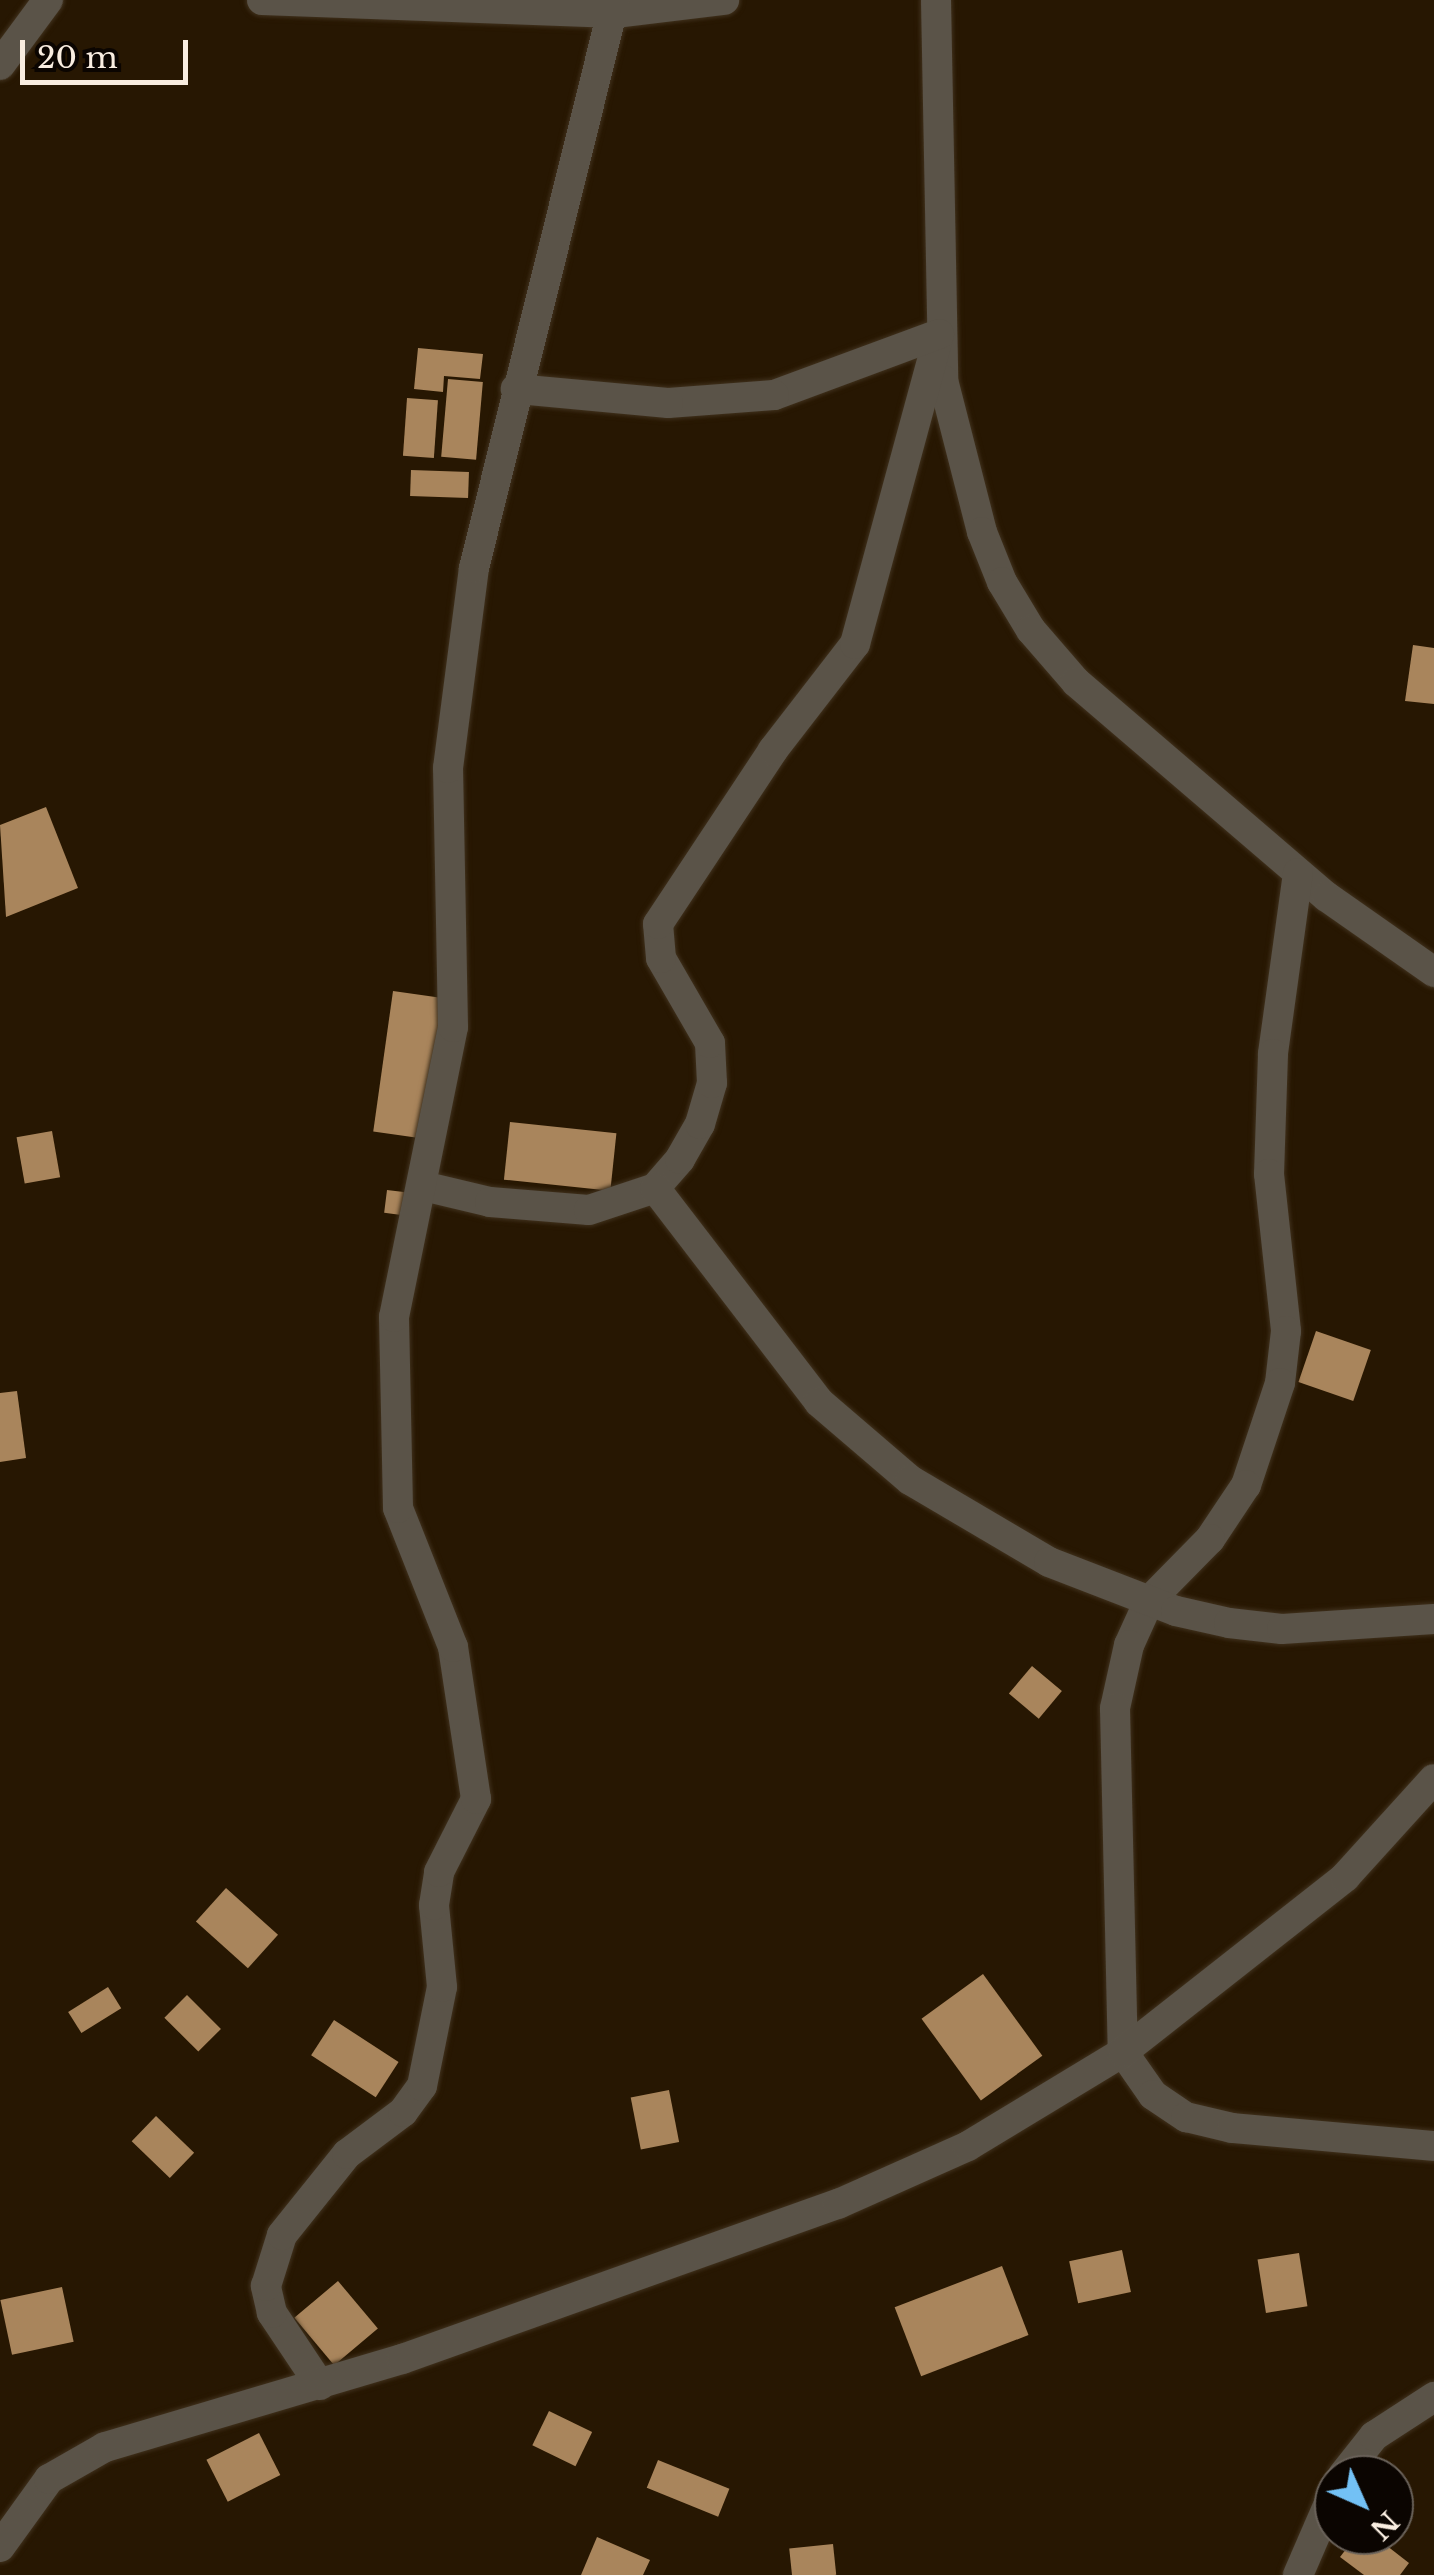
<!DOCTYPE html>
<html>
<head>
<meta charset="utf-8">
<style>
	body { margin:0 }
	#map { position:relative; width:1434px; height:2575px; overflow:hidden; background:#271702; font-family:"Libre Baskerville",serif }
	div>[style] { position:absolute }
	.building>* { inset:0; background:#a9855c; transform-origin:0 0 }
	.roads { filter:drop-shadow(0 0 2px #40311d) drop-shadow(0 0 2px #40311d) }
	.street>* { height:30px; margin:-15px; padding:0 15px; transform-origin:15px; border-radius:15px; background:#5a5348 }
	span { translate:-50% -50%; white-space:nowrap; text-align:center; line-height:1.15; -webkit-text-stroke:10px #0b0501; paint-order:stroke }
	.north { position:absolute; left:1314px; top:2455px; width:100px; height:100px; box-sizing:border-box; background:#0b0501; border:2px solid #6a625a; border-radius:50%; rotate:135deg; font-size:28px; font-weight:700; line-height:40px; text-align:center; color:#f9ede0 }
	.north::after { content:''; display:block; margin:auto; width:35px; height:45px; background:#73c1f5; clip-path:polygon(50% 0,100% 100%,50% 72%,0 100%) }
	.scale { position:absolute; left:20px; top:40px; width:168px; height:45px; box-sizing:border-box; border:5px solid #f9ede0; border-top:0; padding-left:12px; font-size:30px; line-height:35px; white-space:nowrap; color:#f9ede0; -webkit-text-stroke:8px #0b0501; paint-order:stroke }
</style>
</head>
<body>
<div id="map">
	<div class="building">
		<div style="clip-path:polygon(418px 348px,483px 354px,480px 379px,444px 376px,443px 392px,414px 389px)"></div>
		<div style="left:448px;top:379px;width:35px;height:78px;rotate:5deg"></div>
		<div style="left:407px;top:398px;width:31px;height:58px;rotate:4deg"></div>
		<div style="left:411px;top:470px;width:58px;height:26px;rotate:2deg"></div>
		<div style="clip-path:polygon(1413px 645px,1434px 648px,1434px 704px,1405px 701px)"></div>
		<div style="clip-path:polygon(46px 807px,78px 888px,6px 917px,0 825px)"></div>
		<div style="left:393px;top:991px;width:57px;height:142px;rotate:8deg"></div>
		<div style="left:510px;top:1122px;width:107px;height:58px;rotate:6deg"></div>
		<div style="left:52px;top:1131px;width:47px;height:36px;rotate:80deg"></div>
		<div style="left:387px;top:1190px;width:23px;height:23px;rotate:7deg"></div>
		<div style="left:1316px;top:1331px;width:58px;height:54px;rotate:19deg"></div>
		<div style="clip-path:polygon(17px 1391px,26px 1458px,0 1462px,0 1393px)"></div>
		<div style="left:1032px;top:1666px;width:39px;height:36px;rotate:40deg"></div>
		<div style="left:226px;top:1888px;width:70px;height:45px;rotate:42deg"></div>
		<div style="left:983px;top:1974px;width:101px;height:76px;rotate:54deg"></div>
		<div style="left:108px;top:1987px;width:25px;height:47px;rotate:58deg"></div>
		<div style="left:187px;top:1995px;width:48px;height:32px;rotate:45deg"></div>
		<div style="left:334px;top:2020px;width:77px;height:42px;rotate:33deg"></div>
		<div style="left:669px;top:2090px;width:53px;height:39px;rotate:79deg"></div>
		<div style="left:156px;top:2116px;width:53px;height:35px;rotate:44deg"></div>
		<div style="left:1122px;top:2250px;width:43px;height:54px;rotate:78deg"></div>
		<div style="left:1299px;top:2253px;width:54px;height:42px;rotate:81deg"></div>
		<div style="left:1002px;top:2266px;width:74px;height:115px;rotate:69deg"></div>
		<div style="left:338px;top:2281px;width:62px;height:57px;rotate:50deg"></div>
		<div style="left:62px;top:2287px;width:56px;height:63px;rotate:78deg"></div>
		<div style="left:549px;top:2411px;width:48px;height:38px;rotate:26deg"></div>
		<div style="left:259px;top:2433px;width:47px;height:59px;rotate:63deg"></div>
		<div style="left:658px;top:2460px;width:77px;height:30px;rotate:22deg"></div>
		<div style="clip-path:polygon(1357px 2535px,1373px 2535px,1409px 2563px,1400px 2575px,1364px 2575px,1340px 2557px)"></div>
		<div style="clip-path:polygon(597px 2537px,650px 2560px,643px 2575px,581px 2575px)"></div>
		<div style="left:833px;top:2544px;width:31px;height:44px;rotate:84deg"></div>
	</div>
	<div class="roads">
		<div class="street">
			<div style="left:262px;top:0;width:353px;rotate:2.1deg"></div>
			<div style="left:615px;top:13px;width:110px;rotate:-6.8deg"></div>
			<div style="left:936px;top:0;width:380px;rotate:88.9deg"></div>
			<div style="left:943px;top:380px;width:157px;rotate:75.6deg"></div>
			<div style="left:982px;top:532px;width:54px;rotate:68.2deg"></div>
			<div style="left:1002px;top:582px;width:56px;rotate:58.9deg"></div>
			<div style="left:1031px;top:630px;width:69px;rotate:49.1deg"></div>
			<div style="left:1076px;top:682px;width:330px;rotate:40.6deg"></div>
			<div style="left:1327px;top:897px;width:131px;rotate:35deg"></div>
			<div style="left:0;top:65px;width:81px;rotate:-53.6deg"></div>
			<div style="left:1298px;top:873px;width:183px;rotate:97.9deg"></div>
			<div style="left:1273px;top:1054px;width:120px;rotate:91.9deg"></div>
			<div style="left:1269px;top:1174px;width:158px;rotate:83.8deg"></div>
			<div style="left:1286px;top:1331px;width:52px;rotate:96.6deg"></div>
			<div style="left:1280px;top:1383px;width:108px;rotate:108.4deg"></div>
			<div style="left:1246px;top:1485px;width:65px;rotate:123.7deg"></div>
			<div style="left:1210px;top:1539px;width:87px;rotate:134.5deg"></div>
			<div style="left:1149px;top:1601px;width:48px;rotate:114.4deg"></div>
			<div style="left:1129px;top:1645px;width:65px;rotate:102.5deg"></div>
			<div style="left:1115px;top:1708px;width:344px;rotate:88.7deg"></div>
			<div style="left:1123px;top:2052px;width:52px;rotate:55.1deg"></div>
			<div style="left:1153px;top:2095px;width:40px;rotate:34deg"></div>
			<div style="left:1186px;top:2117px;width:47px;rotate:13.4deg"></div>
			<div style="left:1232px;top:2128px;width:203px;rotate:5.1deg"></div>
			<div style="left:423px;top:1186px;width:69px;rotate:13.4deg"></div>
			<div style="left:490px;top:1202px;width:99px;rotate:4.6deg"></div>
			<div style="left:589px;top:1210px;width:70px;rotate:-18.4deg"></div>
			<div style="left:655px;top:1188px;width:38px;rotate:-49deg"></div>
			<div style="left:680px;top:1159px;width:40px;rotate:-60.3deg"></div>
			<div style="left:700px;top:1124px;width:43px;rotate:-73.7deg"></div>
			<div style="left:712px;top:1083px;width:40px;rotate:-92.9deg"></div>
			<div style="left:710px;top:1043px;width:98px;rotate:-120deg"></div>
			<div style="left:661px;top:958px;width:34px;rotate:-95deg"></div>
			<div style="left:658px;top:924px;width:209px;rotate:-56.5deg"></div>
			<div style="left:773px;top:750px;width:134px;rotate:-52.3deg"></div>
			<div style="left:855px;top:644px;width:321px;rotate:-74.8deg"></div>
			<div style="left:939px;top:334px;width:176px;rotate:159.7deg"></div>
			<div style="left:774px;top:395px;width:106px;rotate:175.7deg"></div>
			<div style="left:668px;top:403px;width:153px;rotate:-174.7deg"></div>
			<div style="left:655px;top:1188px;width:270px;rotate:52.5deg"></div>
			<div style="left:819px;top:1402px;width:120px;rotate:40.6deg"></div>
			<div style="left:910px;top:1480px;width:161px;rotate:30.5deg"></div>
			<div style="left:1049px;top:1562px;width:136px;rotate:21.1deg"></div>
			<div style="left:1176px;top:1611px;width:54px;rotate:12.8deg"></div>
			<div style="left:1229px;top:1623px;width:53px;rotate:6.5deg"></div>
			<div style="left:1282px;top:1629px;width:152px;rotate:-3.8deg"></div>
			<div style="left:320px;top:2385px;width:87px;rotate:-123.7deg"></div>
			<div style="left:272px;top:2313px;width:28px;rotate:-103deg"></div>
			<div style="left:266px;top:2286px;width:53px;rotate:-72.6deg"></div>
			<div style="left:282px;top:2235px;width:104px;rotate:-51.3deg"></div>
			<div style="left:347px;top:2154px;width:70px;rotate:-36.9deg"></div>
			<div style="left:403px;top:2112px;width:32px;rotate:-54deg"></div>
			<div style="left:422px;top:2086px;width:101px;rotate:-78.6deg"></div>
			<div style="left:442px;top:1987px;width:82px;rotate:-95.6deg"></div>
			<div style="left:434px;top:1905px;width:33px;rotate:-81deg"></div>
			<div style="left:439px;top:1872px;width:82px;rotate:-63.1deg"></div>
			<div style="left:476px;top:1799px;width:154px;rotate:-98.6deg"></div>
			<div style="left:453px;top:1647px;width:149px;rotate:-111.6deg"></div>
			<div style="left:398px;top:1508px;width:191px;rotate:-91.2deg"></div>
			<div style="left:394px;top:1317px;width:296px;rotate:-78.5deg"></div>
			<div style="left:453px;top:1027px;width:259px;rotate:-91.1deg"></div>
			<div style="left:448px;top:768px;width:202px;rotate:-82.6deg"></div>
			<div style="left:474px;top:568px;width:585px;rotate:-76.06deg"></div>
			<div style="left:1343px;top:2475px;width:50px;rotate:-51.5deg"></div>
			<div style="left:1374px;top:2436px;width:72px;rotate:-33deg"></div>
			<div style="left:0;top:2547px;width:84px;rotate:-54.2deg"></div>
			<div style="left:49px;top:2479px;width:64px;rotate:-29.7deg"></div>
			<div style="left:105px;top:2447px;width:310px;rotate:-16.5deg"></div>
			<div style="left:402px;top:2359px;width:463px;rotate:-19.6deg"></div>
			<div style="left:838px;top:2204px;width:142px;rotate:-24deg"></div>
			<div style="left:968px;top:2146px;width:181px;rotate:-31.2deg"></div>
			<div style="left:1123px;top:2052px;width:283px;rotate:-38.2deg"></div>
			<div style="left:1345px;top:1877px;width:132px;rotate:-47.8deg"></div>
			<div style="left:1298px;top:2575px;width:90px;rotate:-66.6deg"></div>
		</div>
	</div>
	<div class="north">N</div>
	<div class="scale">20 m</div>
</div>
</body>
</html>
